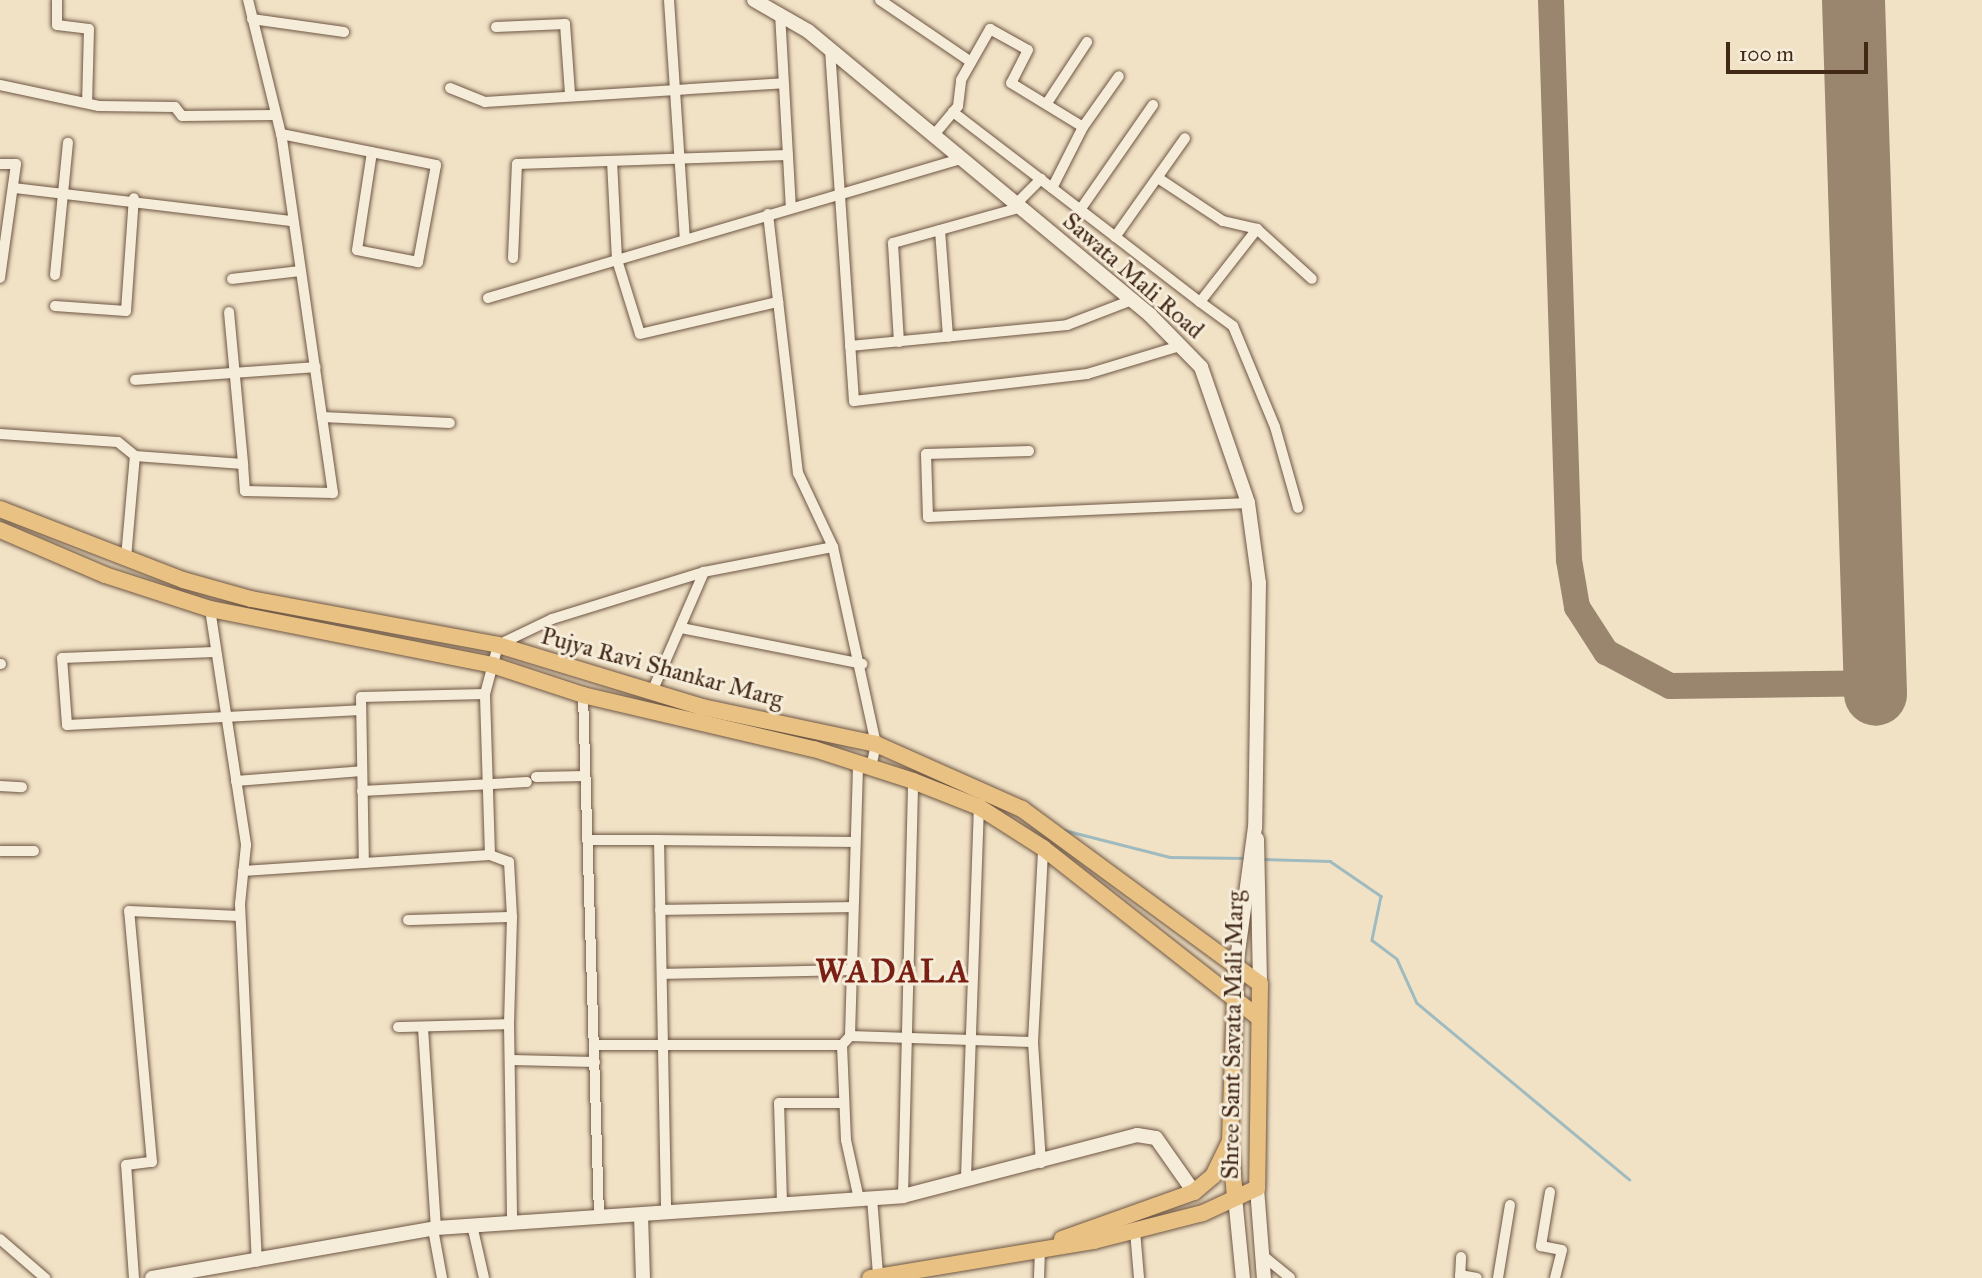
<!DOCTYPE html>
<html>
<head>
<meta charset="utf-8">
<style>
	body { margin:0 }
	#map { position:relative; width:1982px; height:1278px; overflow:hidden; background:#f1e2c6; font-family:"IM FELL Great Primer",serif }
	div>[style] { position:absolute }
	.stream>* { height:2.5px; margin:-1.25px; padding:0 1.25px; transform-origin:1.25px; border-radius:1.25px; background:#9fbbbf }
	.taxiway>* { height:26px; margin:-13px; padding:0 13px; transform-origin:13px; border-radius:13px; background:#9a856e }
	.runway>* { height:63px; margin:-31.5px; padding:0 31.5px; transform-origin:31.5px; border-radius:31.5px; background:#9a856e }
	.roads { filter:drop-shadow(0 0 2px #6e5643) drop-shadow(0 0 2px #6e5643) }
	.street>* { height:10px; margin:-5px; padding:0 5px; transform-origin:5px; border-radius:5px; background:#f6ecda }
	.secondary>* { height:14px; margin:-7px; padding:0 7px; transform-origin:7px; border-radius:7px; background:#f6ecda }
	.primary>* { height:16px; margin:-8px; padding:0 8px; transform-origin:8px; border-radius:8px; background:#e8c183 }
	span { translate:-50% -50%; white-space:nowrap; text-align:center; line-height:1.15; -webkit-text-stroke:6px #f6ecda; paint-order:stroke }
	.street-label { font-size:24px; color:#422817 }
	.district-label { font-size:32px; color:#7a1f14; font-weight:700; letter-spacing:2px }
	.scale { position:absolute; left:1726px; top:42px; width:142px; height:32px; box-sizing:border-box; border:4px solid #422817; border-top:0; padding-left:9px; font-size:21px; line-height:24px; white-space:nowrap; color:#422817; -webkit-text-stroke:5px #f6ecda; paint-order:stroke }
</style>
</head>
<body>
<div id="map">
	<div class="stream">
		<div style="left:1064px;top:830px;width:109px;rotate:14.3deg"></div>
		<div style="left:1170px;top:857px;width:76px;rotate:0.8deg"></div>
		<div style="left:1263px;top:859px;width:67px;rotate:1.7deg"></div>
		<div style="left:1330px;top:861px;width:62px;rotate:34.5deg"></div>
		<div style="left:1381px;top:896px;width:45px;rotate:101.6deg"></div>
		<div style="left:1372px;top:940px;width:31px;rotate:37deg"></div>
		<div style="left:1397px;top:959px;width:48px;rotate:65.6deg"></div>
		<div style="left:1417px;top:1003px;width:276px;rotate:39.7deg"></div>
	</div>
	<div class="taxiway">
		<div style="left:1551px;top:0;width:560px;rotate:88.16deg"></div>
		<div style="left:1569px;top:560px;width:48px;rotate:80.3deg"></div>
		<div style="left:1577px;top:607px;width:54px;rotate:57.2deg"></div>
		<div style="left:1606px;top:652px;width:72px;rotate:28deg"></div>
		<div style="left:1670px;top:686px;width:204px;rotate:-0.8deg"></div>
	</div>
	<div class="runway">
		<div style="left:1853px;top:0;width:694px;rotate:88.18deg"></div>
	</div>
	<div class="roads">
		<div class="street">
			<div style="left:57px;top:0;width:25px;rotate:90deg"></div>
			<div style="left:57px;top:25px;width:32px;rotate:7deg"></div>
			<div style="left:89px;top:29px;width:74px;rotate:91.5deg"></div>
			<div style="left:669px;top:0;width:240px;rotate:86.2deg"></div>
			<div style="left:880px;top:0;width:110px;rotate:34.3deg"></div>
			<div style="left:780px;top:13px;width:194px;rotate:86.8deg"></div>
			<div style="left:252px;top:19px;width:93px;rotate:8deg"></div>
			<div style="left:496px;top:27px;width:69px;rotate:-2.5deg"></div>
			<div style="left:565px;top:24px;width:70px;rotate:85.9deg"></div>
			<div style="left:830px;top:49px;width:353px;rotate:86.1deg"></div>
			<div style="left:854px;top:401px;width:235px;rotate:-6.6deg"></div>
			<div style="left:1087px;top:374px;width:97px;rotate:-16.8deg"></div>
			<div style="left:0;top:85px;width:101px;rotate:12deg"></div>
			<div style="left:99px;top:106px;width:76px;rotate:0.8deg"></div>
			<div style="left:175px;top:107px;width:11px;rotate:52deg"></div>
			<div style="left:182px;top:116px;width:94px;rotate:-0.6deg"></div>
			<div style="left:450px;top:88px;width:38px;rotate:22deg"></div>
			<div style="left:485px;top:102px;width:299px;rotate:-3.6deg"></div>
			<div style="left:1047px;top:103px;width:73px;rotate:-56.7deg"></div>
			<div style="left:1083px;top:127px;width:62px;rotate:-54.8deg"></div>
			<div style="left:281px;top:134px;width:158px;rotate:11.3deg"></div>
			<div style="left:436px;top:165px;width:99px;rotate:100.5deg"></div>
			<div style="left:418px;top:262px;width:62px;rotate:-168.9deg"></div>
			<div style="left:357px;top:250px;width:99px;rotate:-81.3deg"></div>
			<div style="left:933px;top:136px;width:39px;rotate:-50deg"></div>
			<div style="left:958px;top:106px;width:26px;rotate:-83deg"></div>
			<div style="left:961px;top:80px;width:59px;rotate:-60.4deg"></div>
			<div style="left:990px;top:29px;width:43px;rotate:28.9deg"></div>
			<div style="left:1028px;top:50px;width:37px;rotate:117deg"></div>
			<div style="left:1011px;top:83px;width:84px;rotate:31.4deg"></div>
			<div style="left:1083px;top:127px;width:68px;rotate:116.9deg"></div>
			<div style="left:1052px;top:188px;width:125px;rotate:-142.5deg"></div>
			<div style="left:612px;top:161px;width:99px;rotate:87.1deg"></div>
			<div style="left:617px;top:260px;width:77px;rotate:72.7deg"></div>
			<div style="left:640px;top:334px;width:142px;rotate:-13.1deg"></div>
			<div style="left:0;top:164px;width:16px"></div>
			<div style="left:16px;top:164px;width:115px;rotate:98deg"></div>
			<div style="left:1158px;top:178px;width:78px;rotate:33.5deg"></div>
			<div style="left:1223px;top:221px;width:35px;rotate:13deg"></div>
			<div style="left:1257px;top:229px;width:74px;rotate:42.3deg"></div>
			<div style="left:14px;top:188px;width:280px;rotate:6.8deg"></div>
			<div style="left:1052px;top:188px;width:187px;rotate:37.6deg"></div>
			<div style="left:1200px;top:302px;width:93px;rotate:-52deg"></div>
			<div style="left:1015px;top:205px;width:37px;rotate:-45deg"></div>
			<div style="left:1080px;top:210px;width:128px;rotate:-55.2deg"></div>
			<div style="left:768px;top:214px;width:261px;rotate:83.4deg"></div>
			<div style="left:798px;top:473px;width:82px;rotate:64.7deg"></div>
			<div style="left:940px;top:230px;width:107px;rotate:85.7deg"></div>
			<div style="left:1115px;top:237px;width:121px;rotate:-54.7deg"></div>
			<div style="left:513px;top:258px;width:94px;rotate:-87.6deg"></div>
			<div style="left:517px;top:164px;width:271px;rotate:-1.9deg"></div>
			<div style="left:55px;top:275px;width:133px;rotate:-84.4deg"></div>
			<div style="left:232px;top:279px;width:68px;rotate:-6.7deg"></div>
			<div style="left:488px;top:298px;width:492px;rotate:-16.4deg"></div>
			<div style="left:1200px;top:302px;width:41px;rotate:36deg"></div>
			<div style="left:1233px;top:326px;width:109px;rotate:67.4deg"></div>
			<div style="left:1275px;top:427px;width:84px;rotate:74.1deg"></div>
			<div style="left:55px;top:306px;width:71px;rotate:4deg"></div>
			<div style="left:126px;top:311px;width:113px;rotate:-86deg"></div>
			<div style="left:229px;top:312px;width:153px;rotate:84.7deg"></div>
			<div style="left:899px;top:342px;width:99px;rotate:-93.5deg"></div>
			<div style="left:893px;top:243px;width:130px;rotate:-15.6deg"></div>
			<div style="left:850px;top:346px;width:218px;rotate:-5.5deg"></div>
			<div style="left:1067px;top:325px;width:70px;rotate:-21deg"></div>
			<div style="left:135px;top:380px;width:181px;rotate:-4.1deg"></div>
			<div style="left:322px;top:417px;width:128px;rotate:2.7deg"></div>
			<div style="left:0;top:434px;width:118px;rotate:3.9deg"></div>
			<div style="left:118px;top:442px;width:22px;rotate:39deg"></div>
			<div style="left:135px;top:456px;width:108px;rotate:4.2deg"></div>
			<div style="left:243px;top:464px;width:27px;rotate:86deg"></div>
			<div style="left:245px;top:491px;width:88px;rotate:1.3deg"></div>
			<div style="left:333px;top:493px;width:363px;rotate:-98.2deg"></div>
			<div style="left:281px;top:134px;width:138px;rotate:-103.8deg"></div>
			<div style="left:1029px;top:451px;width:103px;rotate:178.3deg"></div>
			<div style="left:926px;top:454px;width:63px;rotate:88.2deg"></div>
			<div style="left:928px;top:517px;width:320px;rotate:-2.5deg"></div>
			<div style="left:126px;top:558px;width:102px;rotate:-85deg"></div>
			<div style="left:210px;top:609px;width:239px;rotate:81.3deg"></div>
			<div style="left:246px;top:845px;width:59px;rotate:95.8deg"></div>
			<div style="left:240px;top:904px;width:358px;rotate:87.3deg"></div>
			<div style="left:681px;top:628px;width:185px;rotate:11.2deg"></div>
			<div style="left:214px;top:652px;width:152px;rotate:177.7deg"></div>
			<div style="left:62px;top:658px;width:67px;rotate:85.7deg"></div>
			<div style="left:67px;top:725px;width:294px;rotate:-2.9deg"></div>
			<div style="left:0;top:664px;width:1px"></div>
			<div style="left:652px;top:692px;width:131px;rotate:-66.6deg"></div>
			<div style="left:704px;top:572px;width:131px;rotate:-11deg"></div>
			<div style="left:833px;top:547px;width:202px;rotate:77.7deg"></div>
			<div style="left:876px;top:744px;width:24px;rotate:102deg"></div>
			<div style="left:485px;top:694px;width:124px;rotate:178.6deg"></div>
			<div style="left:361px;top:697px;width:166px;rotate:89deg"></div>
			<div style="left:364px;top:863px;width:126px;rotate:-3.6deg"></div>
			<div style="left:583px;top:695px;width:521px;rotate:88.24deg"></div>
			<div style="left:536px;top:777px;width:49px;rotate:-1.2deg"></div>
			<div style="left:236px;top:781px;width:126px;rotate:-4.5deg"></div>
			<div style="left:0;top:786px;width:22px;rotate:3deg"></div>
			<div style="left:362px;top:791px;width:165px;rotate:-3.1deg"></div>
			<div style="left:587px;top:840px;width:72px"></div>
			<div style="left:659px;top:840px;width:373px;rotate:88.9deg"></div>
			<div style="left:659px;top:840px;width:194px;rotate:0.6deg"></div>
			<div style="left:0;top:851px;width:34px"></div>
			<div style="left:243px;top:871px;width:121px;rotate:-3.8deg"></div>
			<div style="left:660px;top:910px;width:193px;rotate:-0.9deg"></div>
			<div style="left:512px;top:917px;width:55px;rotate:-93.1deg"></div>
			<div style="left:509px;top:862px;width:20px;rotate:-160deg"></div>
			<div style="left:490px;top:855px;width:161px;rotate:-91.8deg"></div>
			<div style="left:485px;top:694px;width:51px;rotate:-75.1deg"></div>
			<div style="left:498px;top:645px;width:60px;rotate:-25.7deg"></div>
			<div style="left:552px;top:619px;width:159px;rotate:-17.2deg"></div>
			<div style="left:408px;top:920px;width:104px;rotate:-1.7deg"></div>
			<div style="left:512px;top:917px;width:107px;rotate:91.6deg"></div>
			<div style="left:662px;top:974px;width:188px;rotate:-1.2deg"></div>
			<div style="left:398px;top:1027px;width:111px;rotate:-1.5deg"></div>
			<div style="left:509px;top:1024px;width:197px;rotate:89.1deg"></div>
			<div style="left:423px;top:1028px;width:200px;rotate:86.3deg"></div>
			<div style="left:850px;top:1036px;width:183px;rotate:1.9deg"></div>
			<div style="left:595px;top:1045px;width:247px"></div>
			<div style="left:842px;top:1045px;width:95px;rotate:87.6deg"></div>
			<div style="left:846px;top:1140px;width:60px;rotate:77.6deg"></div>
			<div style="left:842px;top:1045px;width:12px;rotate:-48deg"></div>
			<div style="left:850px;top:1036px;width:273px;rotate:-88.3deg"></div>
			<div style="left:511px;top:1060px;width:84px;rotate:1.4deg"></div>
			<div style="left:1041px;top:1163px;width:121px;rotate:-93.8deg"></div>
			<div style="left:1033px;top:1042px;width:194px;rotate:-87deg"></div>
			<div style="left:966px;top:1177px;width:370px;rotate:-88deg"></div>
			<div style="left:1550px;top:1192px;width:55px;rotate:99.5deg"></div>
			<div style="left:1541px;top:1246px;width:21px;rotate:11deg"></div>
			<div style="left:1562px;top:1250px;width:29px;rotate:104deg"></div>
			<div style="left:903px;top:1196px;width:415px;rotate:-88.6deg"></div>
			<div style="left:872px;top:1198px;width:77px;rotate:85.5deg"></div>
			<div style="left:782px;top:1203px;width:100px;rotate:-91.7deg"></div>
			<div style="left:779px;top:1103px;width:64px"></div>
			<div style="left:472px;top:1225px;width:54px;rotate:77.2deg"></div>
			<div style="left:433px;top:1229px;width:50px;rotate:79.6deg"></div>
			<div style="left:1135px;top:1231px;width:47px;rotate:85.1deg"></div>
			<div style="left:0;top:1239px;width:60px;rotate:40.9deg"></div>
			<div style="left:1262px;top:1255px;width:36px;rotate:39deg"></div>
			<div style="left:1460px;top:1275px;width:17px;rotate:10deg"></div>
			<div style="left:134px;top:1278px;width:113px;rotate:-94deg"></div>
			<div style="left:126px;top:1165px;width:26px;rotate:-7deg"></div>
			<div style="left:152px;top:1162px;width:252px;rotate:-95.2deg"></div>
			<div style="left:129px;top:911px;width:111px;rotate:2.6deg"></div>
			<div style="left:1039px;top:1278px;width:30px;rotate:-88deg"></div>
			<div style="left:1460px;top:1278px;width:21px;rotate:-87deg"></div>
			<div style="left:1498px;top:1278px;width:74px;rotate:-80.7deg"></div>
		</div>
		<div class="secondary">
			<div style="left:754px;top:0;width:62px;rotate:29.9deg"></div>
			<div style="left:808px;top:31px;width:445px;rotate:39.7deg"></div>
			<div style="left:1150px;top:315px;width:73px;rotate:45.6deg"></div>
			<div style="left:1201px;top:367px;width:144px;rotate:70.9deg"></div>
			<div style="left:1248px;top:503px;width:81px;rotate:82.2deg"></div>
			<div style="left:1259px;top:583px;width:244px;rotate:90.9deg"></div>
			<div style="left:1255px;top:827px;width:141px;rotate:97.7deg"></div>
			<div style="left:1257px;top:839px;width:145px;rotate:88.8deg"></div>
			<div style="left:1257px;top:1188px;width:90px;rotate:85.6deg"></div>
			<div style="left:1235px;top:1197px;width:81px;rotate:84.4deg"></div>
			<div style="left:641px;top:1215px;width:63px;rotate:88.2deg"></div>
			<div style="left:152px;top:1278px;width:288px;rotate:-10deg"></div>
			<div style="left:436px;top:1228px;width:468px;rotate:-3.9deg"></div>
			<div style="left:903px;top:1196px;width:242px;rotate:-14.6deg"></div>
			<div style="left:1137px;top:1135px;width:19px;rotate:9deg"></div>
			<div style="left:1156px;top:1138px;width:66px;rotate:54.9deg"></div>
		</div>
		<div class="primary">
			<div style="left:0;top:509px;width:196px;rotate:21.2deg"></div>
			<div style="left:183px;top:580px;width:71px;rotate:15.6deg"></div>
			<div style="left:251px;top:599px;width:251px;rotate:10.5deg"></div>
			<div style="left:498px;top:645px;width:213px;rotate:16.9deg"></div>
			<div style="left:702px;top:707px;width:178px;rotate:12deg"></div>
			<div style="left:876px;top:744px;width:160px;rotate:24deg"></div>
			<div style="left:1022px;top:809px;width:295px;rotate:36.3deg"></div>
			<div style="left:1260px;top:984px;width:204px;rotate:90.8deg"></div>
			<div style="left:1257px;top:1188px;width:60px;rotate:155.2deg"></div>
			<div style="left:1203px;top:1213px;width:113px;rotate:165.6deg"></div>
			<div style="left:1094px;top:1241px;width:227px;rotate:170.6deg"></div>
			<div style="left:0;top:530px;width:114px;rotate:23.2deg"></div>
			<div style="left:105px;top:575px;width:110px;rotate:17.9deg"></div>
			<div style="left:210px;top:609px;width:288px;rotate:11.2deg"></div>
			<div style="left:492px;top:665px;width:96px;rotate:18.2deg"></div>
			<div style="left:583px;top:695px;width:237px;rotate:13.2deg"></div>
			<div style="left:814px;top:749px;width:104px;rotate:17.9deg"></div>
			<div style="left:913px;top:781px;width:71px;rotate:21.5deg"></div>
			<div style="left:979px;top:807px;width:76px;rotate:32.6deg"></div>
			<div style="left:1043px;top:848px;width:273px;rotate:38.2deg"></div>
			<div style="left:1230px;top:1141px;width:56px;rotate:84.9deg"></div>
			<div style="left:1062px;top:1239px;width:140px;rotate:-19.6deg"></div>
			<div style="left:1194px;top:1192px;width:25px;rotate:-40deg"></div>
			<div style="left:1213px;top:1176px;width:39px;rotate:-64deg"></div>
			<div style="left:1230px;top:1141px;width:174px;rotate:-88deg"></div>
		</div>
	</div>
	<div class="street-label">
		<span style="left:1133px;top:276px;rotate:41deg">Sawata Mali Road</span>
		<span style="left:662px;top:668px;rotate:15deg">Pujya Ravi Shankar Marg</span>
		<span style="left:1233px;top:1035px;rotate:-89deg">Shree Sant Savata Mali Marg</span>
	</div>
	<div class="district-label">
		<span style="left:893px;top:972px">WADALA</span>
	</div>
	<div class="scale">100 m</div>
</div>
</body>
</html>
